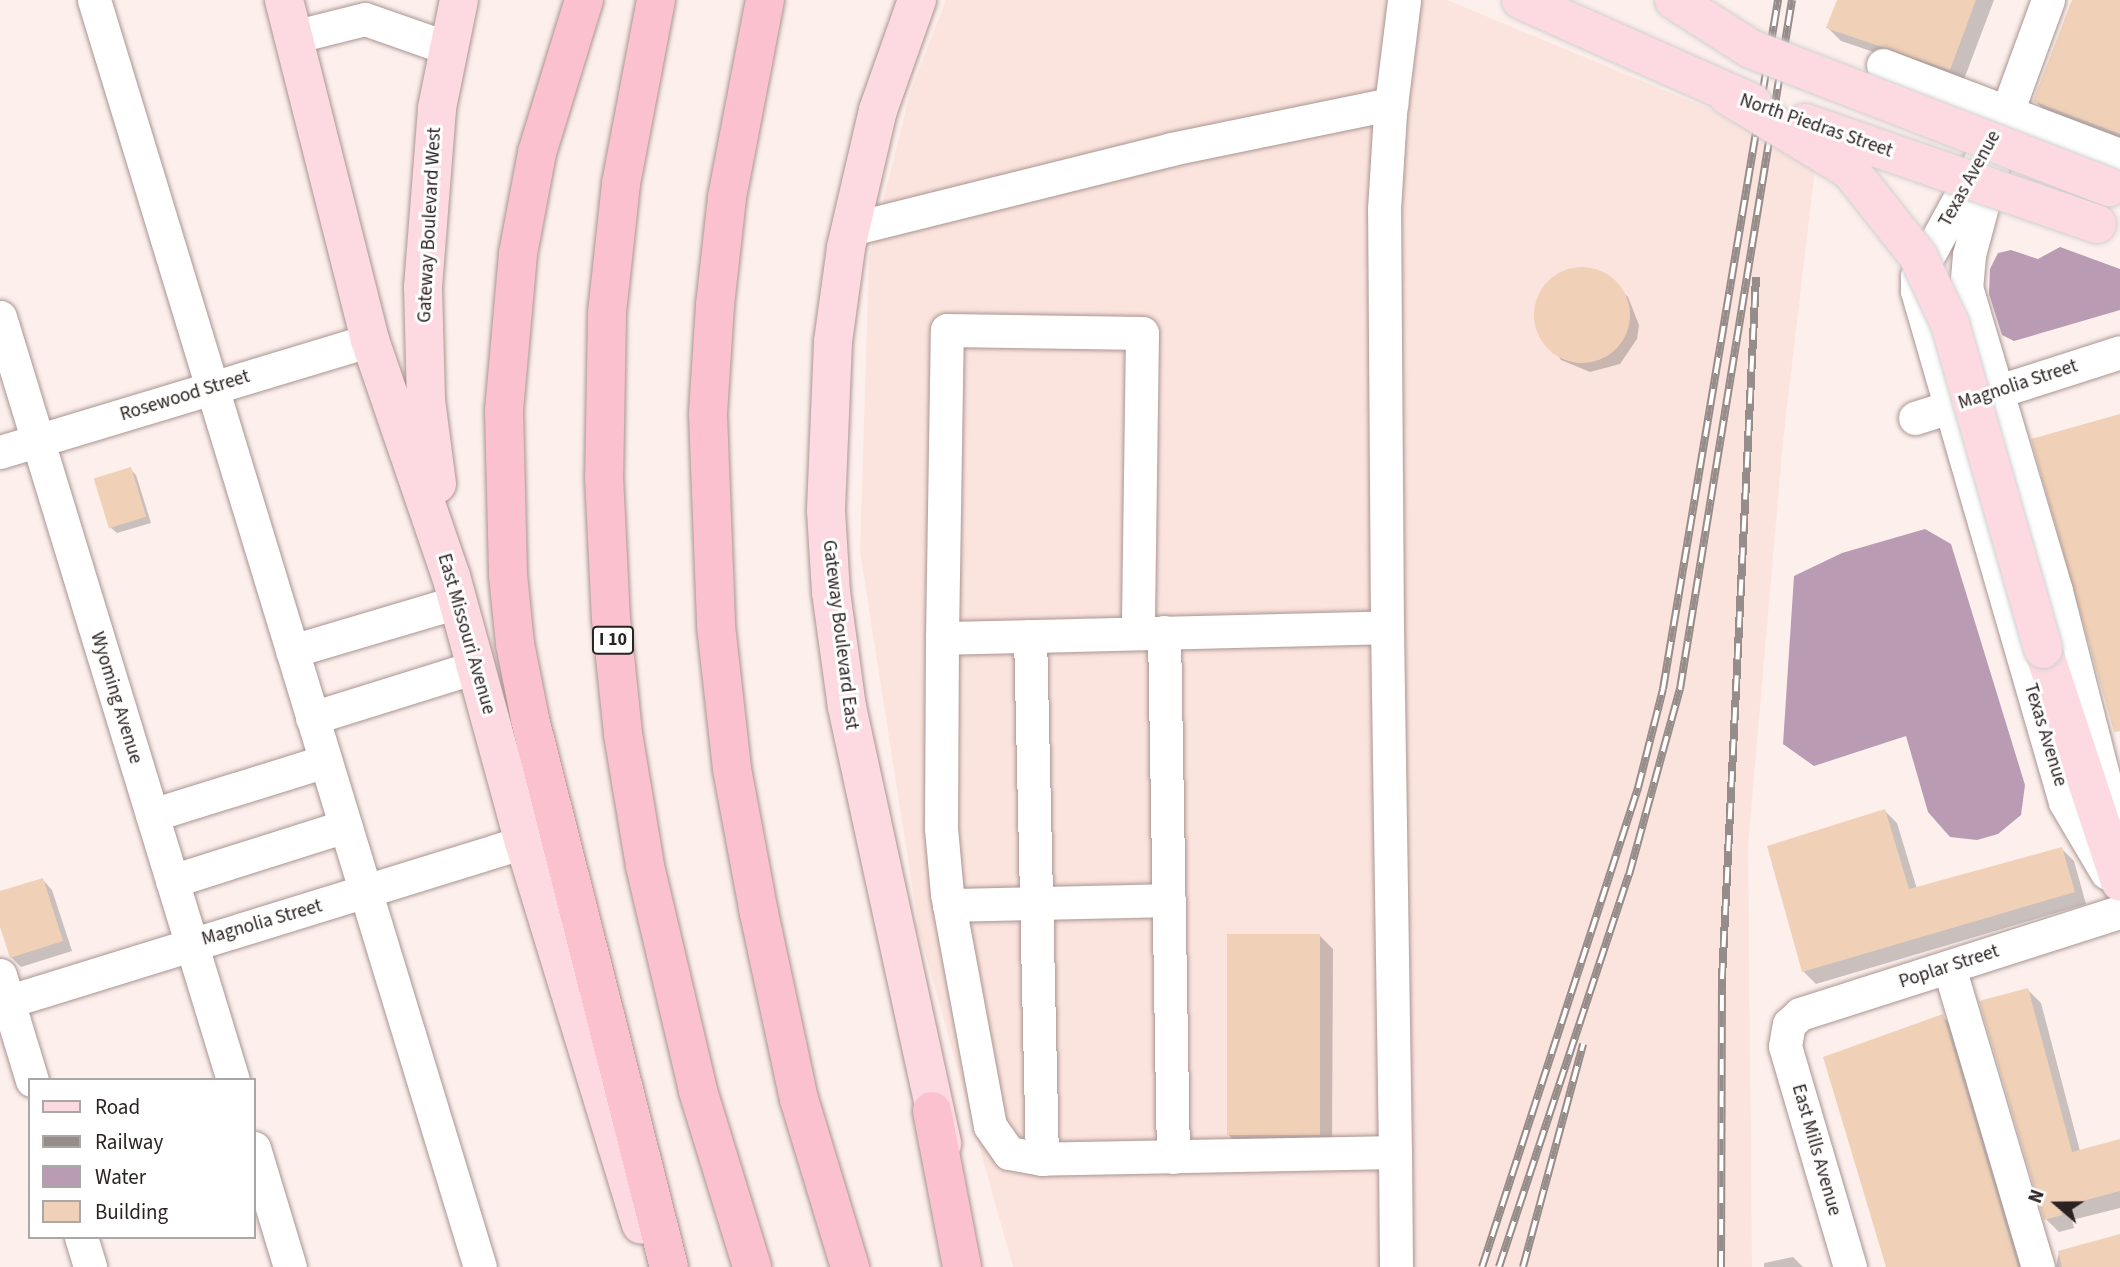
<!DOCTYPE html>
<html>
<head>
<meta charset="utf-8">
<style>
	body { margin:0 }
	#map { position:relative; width:2120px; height:1267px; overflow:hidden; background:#fcefec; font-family:"Source Sans 3",sans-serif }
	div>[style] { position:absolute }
	.built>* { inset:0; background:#fce4de }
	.water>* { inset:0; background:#b99cb3 }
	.shadow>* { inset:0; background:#0003 }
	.building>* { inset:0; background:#f0d1b8; transform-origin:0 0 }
	.round { border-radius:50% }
	.roads { filter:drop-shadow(0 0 2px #a99591) drop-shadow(0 0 2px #a99591) }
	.minor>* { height:33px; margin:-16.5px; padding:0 16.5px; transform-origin:16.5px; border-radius:16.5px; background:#fff }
	.major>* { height:38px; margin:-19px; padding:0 19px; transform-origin:19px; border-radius:19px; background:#fddae2 }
	.highway>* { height:38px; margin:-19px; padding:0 19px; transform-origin:19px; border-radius:19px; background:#fbc1cf }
	.rail>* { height:8px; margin-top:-4px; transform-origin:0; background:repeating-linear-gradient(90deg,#fff 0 16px,#968c8a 0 32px); box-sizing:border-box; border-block:2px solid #968c8a }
	.bridges { filter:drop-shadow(0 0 2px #d0cfce) drop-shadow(0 0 2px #d0cfce) }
	.major-bridge>* { height:38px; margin:-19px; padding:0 19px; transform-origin:19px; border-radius:19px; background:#fddae2 }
	span { translate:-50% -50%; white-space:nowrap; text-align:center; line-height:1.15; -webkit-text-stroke:6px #fff; paint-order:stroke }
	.shield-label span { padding:2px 5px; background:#fff; border:2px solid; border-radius:5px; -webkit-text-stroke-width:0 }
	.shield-label { font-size:18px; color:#2b2322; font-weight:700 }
	.street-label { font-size:19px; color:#2b2322 }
	.legend { position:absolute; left:28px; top:1078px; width:228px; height:161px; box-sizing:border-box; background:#fff; border:2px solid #aaa7a7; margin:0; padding:9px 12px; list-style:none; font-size:21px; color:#2b2322 }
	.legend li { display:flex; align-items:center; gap:14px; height:35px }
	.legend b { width:35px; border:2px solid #aaa7a7 }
	.north { position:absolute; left:2022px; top:1169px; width:70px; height:70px; -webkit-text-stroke:5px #fff; paint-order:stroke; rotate:290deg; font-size:19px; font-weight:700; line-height:28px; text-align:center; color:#2b2322 }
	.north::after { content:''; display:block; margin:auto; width:24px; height:32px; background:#2b2322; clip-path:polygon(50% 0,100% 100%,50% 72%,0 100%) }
</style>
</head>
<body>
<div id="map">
	<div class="built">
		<div style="clip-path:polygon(946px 0,1447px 0,1707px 108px,1816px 160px,1783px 441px,1748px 846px,1752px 1267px,1013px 1267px,919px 931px,860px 551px,869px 258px,910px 93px)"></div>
	</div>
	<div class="water">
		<div style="clip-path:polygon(2060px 247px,2120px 269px,2120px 310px,2014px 341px,2002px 335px,1989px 294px,1990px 269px,1998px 253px,2011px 250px,2038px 259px)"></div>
		<div style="clip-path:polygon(1925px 529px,1951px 544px,2025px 785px,2021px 815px,1998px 834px,1977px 840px,1950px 837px,1928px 812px,1906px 736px,1814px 766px,1783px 744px,1794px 576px,1842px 553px)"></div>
	</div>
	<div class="shadow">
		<div style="clip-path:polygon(1838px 0,1994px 0,1963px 82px,1841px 41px,1828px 28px)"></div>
		<div style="clip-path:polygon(2074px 0,2120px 0,2120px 143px,2048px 114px,2035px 101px)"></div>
		<div style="clip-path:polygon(1578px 269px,1607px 276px,1628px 297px,1639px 325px,1637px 339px,1620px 364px,1590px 372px,1561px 360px,1536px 322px,1542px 292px,1551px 281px)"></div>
		<div style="clip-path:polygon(130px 469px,136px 475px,151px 523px,117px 533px,110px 527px)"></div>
		<div style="clip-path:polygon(1885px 811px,1897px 823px,1917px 889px,2062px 849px,2074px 861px,2086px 904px,1816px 984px,1803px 971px)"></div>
		<div style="clip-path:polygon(43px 880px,52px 890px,72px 951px,21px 967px,11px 957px,0 921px,0 893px)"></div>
		<div style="clip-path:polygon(1320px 936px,1333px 949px,1332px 1147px,1241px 1148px,1228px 1134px)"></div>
		<div style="clip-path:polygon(2028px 990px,2041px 1003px,2080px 1151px,2120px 1141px,2120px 1208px,2072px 1220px,2074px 1228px,2059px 1232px,2046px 1219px)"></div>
		<div style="clip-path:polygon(1942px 1016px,1956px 1029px,2028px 1267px,1887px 1267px)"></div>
		<div style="clip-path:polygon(2120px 1236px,2120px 1267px,2056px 1267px,2059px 1252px)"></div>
		<div style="clip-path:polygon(1793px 1257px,1803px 1267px,1764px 1267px,1764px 1263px)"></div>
	</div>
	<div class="building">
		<div style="clip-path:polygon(1837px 0,1976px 0,1950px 70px,1826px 28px)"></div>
		<div style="clip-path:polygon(2072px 0,2120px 0,2120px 134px,2033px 101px)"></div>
		<div class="round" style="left:1534px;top:267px;width:96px;height:96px"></div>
		<div style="clip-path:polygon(2120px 414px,2120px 731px,2114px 732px,2031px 439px)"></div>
		<div style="left:131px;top:467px;width:52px;height:39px;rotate:73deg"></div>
		<div style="clip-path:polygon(1885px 809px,1909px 889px,2062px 847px,2075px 892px,1802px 972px,1767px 846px)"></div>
		<div style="clip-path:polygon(43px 878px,63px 941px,10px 958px,0 927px,0 891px)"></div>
		<div style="left:1227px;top:934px;width:93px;height:201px"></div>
		<div style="clip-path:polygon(2028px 988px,2072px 1152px,2120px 1139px,2120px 1191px,2060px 1207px,2062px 1215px,2044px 1220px,1979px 1001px)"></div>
		<div style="clip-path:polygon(1943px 1014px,2018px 1267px,1886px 1267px,1823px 1057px)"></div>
		<div style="clip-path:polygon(2120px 1234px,2120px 1267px,2062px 1267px,2058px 1251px)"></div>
	</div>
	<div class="roads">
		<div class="minor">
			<div style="left:94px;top:0;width:1324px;rotate:73.06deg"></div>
			<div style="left:2048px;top:0;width:119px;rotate:110.1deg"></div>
			<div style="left:2007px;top:112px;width:148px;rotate:104.9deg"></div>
			<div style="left:1969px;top:255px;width:32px;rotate:95deg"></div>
			<div style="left:1966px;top:287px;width:317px;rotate:73.5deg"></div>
			<div style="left:2056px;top:591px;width:222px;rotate:75.7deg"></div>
			<div style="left:293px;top:37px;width:74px;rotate:-14deg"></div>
			<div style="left:365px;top:19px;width:88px;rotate:19.3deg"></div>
			<div style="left:1883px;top:65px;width:254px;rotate:20.8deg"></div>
			<div style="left:1982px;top:157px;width:136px;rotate:118.6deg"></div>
			<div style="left:1917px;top:276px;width:15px;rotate:90deg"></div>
			<div style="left:1917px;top:291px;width:532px;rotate:73.85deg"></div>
			<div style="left:2065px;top:802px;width:82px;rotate:59.4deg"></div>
			<div style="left:851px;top:229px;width:330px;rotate:-14deg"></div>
			<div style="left:1171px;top:149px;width:225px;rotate:-11.6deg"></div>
			<div style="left:0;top:317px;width:798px;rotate:73.02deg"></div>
			<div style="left:1915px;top:418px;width:215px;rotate:-17.8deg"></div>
			<div style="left:0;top:452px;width:387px;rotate:-16.8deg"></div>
			<div style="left:1387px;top:627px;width:418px;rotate:-90.4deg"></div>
			<div style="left:1384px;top:209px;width:96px;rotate:-86.4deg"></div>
			<div style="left:1390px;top:113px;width:114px;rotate:-82.9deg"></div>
			<div style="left:1164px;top:632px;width:525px;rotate:89.02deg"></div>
			<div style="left:1030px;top:636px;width:88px;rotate:178.7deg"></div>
			<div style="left:942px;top:638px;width:190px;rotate:90.3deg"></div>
			<div style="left:941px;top:828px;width:66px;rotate:84.8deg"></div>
			<div style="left:947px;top:894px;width:236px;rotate:79.5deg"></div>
			<div style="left:990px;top:1126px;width:33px;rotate:55deg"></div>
			<div style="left:1009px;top:1153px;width:34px;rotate:10deg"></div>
			<div style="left:942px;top:638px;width:308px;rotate:-89.1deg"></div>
			<div style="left:947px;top:330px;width:195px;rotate:0.9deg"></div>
			<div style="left:1142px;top:333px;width:300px;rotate:90.8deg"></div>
			<div style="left:292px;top:651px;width:172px;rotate:-16.5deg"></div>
			<div style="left:312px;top:718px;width:172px;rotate:-17.3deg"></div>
			<div style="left:152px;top:815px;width:181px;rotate:-17.3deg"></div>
			<div style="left:172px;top:881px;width:182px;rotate:-17.6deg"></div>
			<div style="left:949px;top:905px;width:220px;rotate:-1.3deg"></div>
			<div style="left:1949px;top:967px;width:313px;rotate:73.5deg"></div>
			<div style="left:0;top:975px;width:110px;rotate:73.1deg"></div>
			<div style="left:0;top:1004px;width:548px;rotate:-17.18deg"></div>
			<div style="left:254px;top:1148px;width:124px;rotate:73.2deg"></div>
			<div style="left:1395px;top:1152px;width:353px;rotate:178.9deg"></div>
			<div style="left:1042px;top:1159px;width:523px;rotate:-91.31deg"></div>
			<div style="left:1030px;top:636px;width:357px;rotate:-1.4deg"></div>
			<div style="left:1387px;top:627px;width:525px;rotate:89.13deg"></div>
			<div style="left:1395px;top:1152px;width:115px;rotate:89.5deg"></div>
			<div style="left:81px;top:1237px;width:31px;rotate:73deg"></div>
			<div style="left:1850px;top:1267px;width:230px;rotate:-106.4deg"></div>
			<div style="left:1785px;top:1046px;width:22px;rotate:-80deg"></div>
			<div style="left:1789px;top:1024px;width:15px;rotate:-42deg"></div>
			<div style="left:1800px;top:1014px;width:336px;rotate:-17.7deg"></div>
		</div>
		<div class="major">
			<div style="left:284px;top:0;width:351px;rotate:75.8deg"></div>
			<div style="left:370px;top:340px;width:250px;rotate:71.1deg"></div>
			<div style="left:451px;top:576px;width:276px;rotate:74.7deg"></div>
			<div style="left:524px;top:842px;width:400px;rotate:73deg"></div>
			<div style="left:917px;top:0;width:117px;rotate:109.5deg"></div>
			<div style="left:878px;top:110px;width:142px;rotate:103.1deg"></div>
			<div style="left:846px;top:248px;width:95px;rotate:97.9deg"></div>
			<div style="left:833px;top:342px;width:169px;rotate:92.4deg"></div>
			<div style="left:826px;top:511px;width:81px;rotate:86.5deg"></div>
			<div style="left:831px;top:592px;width:116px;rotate:82.1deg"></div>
			<div style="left:847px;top:707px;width:447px;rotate:77.7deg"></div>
			<div style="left:437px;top:484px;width:84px;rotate:-97.5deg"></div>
			<div style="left:426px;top:401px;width:114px;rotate:-91.5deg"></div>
			<div style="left:423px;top:287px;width:180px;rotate:-85.5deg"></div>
			<div style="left:437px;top:108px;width:110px;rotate:-78.5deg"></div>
			<div style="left:2043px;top:649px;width:245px;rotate:71.7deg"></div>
		</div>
		<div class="highway">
			<div style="left:584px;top:0;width:160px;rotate:107.1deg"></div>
			<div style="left:537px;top:153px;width:103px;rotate:100.7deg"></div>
			<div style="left:518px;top:254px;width:157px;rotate:95.1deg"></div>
			<div style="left:504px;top:410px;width:165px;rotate:88.6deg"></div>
			<div style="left:508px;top:575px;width:69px;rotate:84.2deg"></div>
			<div style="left:515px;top:644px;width:76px;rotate:78.7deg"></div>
			<div style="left:530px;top:719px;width:565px;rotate:75.77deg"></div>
			<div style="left:656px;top:0;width:187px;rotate:100.8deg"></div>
			<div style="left:621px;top:184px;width:130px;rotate:96.2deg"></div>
			<div style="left:607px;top:313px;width:164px;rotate:91deg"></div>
			<div style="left:604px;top:477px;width:142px;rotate:87.2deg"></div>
			<div style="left:611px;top:619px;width:116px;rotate:84deg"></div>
			<div style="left:623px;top:734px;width:134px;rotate:80.5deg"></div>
			<div style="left:645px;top:866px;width:231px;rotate:76.7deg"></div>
			<div style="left:698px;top:1091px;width:184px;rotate:72.9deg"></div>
			<div style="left:765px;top:0;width:202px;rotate:100.9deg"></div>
			<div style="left:727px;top:198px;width:108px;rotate:96.4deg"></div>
			<div style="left:715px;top:305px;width:109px;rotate:93.7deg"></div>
			<div style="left:708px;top:414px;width:212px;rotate:87.8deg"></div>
			<div style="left:716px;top:626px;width:144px;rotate:83.6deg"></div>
			<div style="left:732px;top:769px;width:147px;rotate:79.4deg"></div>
			<div style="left:759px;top:913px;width:190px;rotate:77.9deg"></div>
			<div style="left:799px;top:1099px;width:176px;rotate:73.1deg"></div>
			<div style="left:932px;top:1111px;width:159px;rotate:79.1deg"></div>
		</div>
	</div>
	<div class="rail">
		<div style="left:1482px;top:1267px;width:504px;rotate:-71.96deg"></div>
		<div style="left:1638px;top:788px;width:102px;rotate:-75.8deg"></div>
		<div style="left:1663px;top:689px;width:699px;rotate:-80.52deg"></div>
		<div style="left:1499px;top:1267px;width:413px;rotate:-71.7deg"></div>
		<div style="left:1629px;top:875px;width:193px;rotate:-74.7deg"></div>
		<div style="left:1680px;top:689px;width:698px;rotate:-80.77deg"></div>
		<div style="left:1523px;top:1267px;width:231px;rotate:-74.9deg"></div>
		<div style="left:1721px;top:1267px;width:288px;rotate:-89.8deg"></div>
		<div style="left:1722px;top:979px;width:703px;rotate:-87.23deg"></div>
	</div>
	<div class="bridges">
		<div class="major-bridge">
			<div style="left:1521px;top:0;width:253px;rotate:24deg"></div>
			<div style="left:1674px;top:0;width:91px;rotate:32.5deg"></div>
			<div style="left:1751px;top:49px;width:384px;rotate:21.1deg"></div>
			<div style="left:1727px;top:95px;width:144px;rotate:31.4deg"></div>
			<div style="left:1850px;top:170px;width:110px;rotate:51.7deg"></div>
			<div style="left:1918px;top:256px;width:75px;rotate:64.8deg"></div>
			<div style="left:1950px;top:324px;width:338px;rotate:74deg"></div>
			<div style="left:1805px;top:123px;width:309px;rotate:19.1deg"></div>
		</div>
	</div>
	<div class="shield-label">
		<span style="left:613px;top:640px">I 10</span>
	</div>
	<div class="street-label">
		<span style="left:1816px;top:126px;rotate:19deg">North Piedras Street</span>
		<span style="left:1970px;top:179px;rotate:-61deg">Texas Avenue</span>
		<span style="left:430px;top:225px;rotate:-87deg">Gateway Boulevard West</span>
		<span style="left:2018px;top:385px;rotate:-18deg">Magnolia Street</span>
		<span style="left:185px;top:396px;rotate:-17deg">Rosewood Street</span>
		<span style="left:466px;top:634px;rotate:74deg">East Missouri Avenue</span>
		<span style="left:840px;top:635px;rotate:83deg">Gateway Boulevard East</span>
		<span style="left:116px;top:698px;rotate:73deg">Wyoming Avenue</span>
		<span style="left:2045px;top:735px;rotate:73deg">Texas Avenue</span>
		<span style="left:262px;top:923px;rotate:-16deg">Magnolia Street</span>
		<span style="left:1949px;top:967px;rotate:-18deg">Poplar Street</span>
		<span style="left:1816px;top:1150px;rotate:74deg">East Mills Avenue</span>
	</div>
	<ul class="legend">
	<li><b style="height:9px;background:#fddae2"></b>Road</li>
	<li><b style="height:9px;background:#968c8a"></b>Railway</li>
	<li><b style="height:19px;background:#b99cb3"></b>Water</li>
	<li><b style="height:19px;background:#f0d1b8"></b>Building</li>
	</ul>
	<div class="north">N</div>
</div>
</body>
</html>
